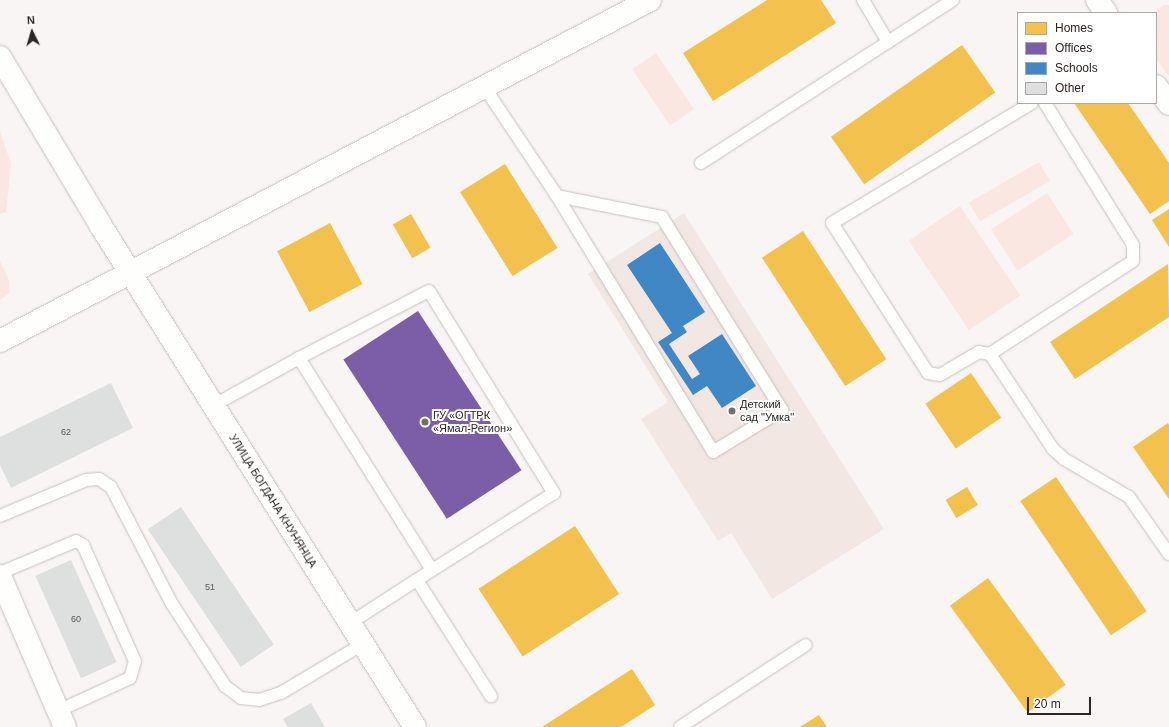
<!DOCTYPE html>
<html>
<head>
<meta charset="utf-8">
<style>
	body { margin:0 }
	#map { position:relative; width:1169px; height:727px; overflow:hidden; background:#f9f5f4; font-family:Arial,sans-serif }
	div>[style] { position:absolute }
	.built>* { inset:0; background:#f2e7e3 }
	.green>* { inset:0; background:#fbe7e1; transform-origin:0 0 }
	.homes>* { inset:0; background:#f2c14e; transform-origin:0 0 }
	.offices>* { inset:0; background:#7b5ea7; transform-origin:0 0 }
	.schools>* { inset:0; background:#3f88c5 }
	.building>* { inset:0; background:#dedfdf; transform-origin:0 0 }
	.roads { filter:drop-shadow(0 0 1px #c6c1bf) drop-shadow(0 0 1px #c6c1bf) }
	.lane>* { height:12px; margin:-6px; padding:0 6px; transform-origin:6px; border-radius:6px; background:#fefefd }
	.street>* { height:22px; margin:-11px; padding:0 11px; transform-origin:11px; border-radius:11px; background:#fefefd }
	.secondary>* { height:22px; margin:-11px; padding:0 11px; transform-origin:11px; border-radius:11px; background:#fefefd }
	.dots>* { width:11px; height:11px; translate:-50% -50%; box-sizing:border-box; border:2px solid #fff; border-radius:50% }
	span { translate:-50% -50%; white-space:nowrap; text-align:center; line-height:1.15; -webkit-text-stroke:4px #fff; paint-order:stroke }
	.number-label { font-size:9px; color:#5a5653 }
	.number-label span { -webkit-text-stroke-width:0 }
	.poi-label { font-size:11px; color:#2c2522 }
	.left { translate:0 -50%; text-align:left }
	.street-label { font-size:11px; color:#2c2522 }
	.legend { position:absolute; left:1017px; top:12px; width:140px; height:92px; box-sizing:border-box; background:#fff; border:1px solid #aba8a7; margin:0; padding:5px 7px; list-style:none; font-size:12px; color:#2c2522 }
	.legend li { display:flex; align-items:center; gap:8px; height:20px }
	.legend b { width:20px; border:1px solid #aba8a7 }
	.north { position:absolute; left:12px; top:12px; width:40px; height:40px; -webkit-text-stroke:3px #fff; paint-order:stroke; rotate:355deg; font-size:11px; font-weight:700; line-height:16px; text-align:center; color:#2c2522 }
	.north::after { content:''; display:block; margin:auto; width:14px; height:18px; background:#2c2522; clip-path:polygon(50% 0,100% 100%,50% 72%,0 100%) }
	.scale { position:absolute; left:1027px; top:697px; width:64px; height:18px; box-sizing:border-box; border:2px solid #2c2522; border-top:0; padding-left:5px; font-size:12px; line-height:14px; white-space:nowrap; color:#2c2522; -webkit-text-stroke:3px #fff; paint-order:stroke }
</style>
</head>
<body>
<div id="map">
	<div class="built">
		<div style="clip-path:polygon(684px 213px,884px 529px,772px 599px,731px 533px,718px 541px,641px 419px,668px 402px,588px 274px)"></div>
	</div>
	<div class="green">
		<div style="clip-path:polygon(1163px 5px,1169px 5px,1169px 76px,1156px 59px,1154px 13px)"></div>
		<div style="left:656px;top:53px;width:68px;height:29px;rotate:56deg"></div>
		<div style="clip-path:polygon(0 131px,11px 164px,6px 212px,0 214px)"></div>
		<div style="left:1039px;top:162px;width:22px;height:81px;rotate:60deg"></div>
		<div style="left:1047px;top:193px;width:49px;height:67px;rotate:57deg"></div>
		<div style="left:960px;top:206px;width:108px;height:62px;rotate:56deg"></div>
		<div style="clip-path:polygon(0 261px,9px 280px,10px 293px,0 300px)"></div>
	</div>
	<div class="homes">
		<div style="clip-path:polygon(767px 0,821px 0,836px 23px,713px 101px,683px 53px)"></div>
		<div style="left:962px;top:45px;width:58px;height:160px;rotate:55deg"></div>
		<div style="clip-path:polygon(1074px 103px,1128px 103px,1169px 163px,1169px 201px,1150px 214px)"></div>
		<div style="left:505px;top:164px;width:99px;height:53px;rotate:58deg"></div>
		<div style="clip-path:polygon(1169px 209px,1169px 247px,1152px 220px)"></div>
		<div style="left:411px;top:214px;width:39px;height:21px;rotate:60deg"></div>
		<div style="left:330px;top:223px;width:69px;height:60px;rotate:62deg"></div>
		<div style="left:803px;top:231px;width:153px;height:49px;rotate:57deg"></div>
		<div style="clip-path:polygon(1168px 264px,1169px 317px,1075px 379px,1050px 342px)"></div>
		<div style="left:971px;top:373px;width:54px;height:55px;rotate:56deg"></div>
		<div style="clip-path:polygon(1168px 423px,1169px 425px,1169px 499px,1133px 447px)"></div>
		<div style="left:1056px;top:477px;width:162px;height:43px;rotate:56deg"></div>
		<div style="left:967px;top:487px;width:21px;height:25px;rotate:59deg"></div>
		<div style="left:575px;top:526px;width:81px;height:115px;rotate:57deg"></div>
		<div style="left:988px;top:578px;width:132px;height:47px;rotate:54deg"></div>
		<div style="clip-path:polygon(632px 669px,655px 705px,621px 727px,542px 727px)"></div>
		<div style="clip-path:polygon(819px 715px,827px 727px,800px 727px)"></div>
	</div>
	<div class="offices">
		<div style="left:418px;top:311px;width:190px;height:89px;rotate:57deg"></div>
	</div>
	<div class="schools">
		<div style="clip-path:polygon(660px 243px,705px 312px,683px 326px,687px 332px,669px 344px,692px 379px,700px 374px,688px 356px,722px 334px,756px 386px,722px 408px,707px 386px,693px 395px,658px 342px,672px 333px,627px 265px)"></div>
	</div>
	<div class="building">
		<div style="clip-path:polygon(111px 383px,133px 428px,11px 488px,0 465px,0 437px)"></div>
		<div style="left:181px;top:507px;width:166px;height:40px;rotate:56deg"></div>
		<div style="left:71px;top:560px;width:112px;height:39px;rotate:66deg"></div>
		<div style="clip-path:polygon(311px 703px,325px 727px,288px 727px,283px 719px)"></div>
	</div>
	<div class="roads">
		<div class="lane">
			<div style="left:863px;top:0;width:49px;rotate:59.2deg"></div>
			<div style="left:485px;top:88px;width:130px;rotate:56.3deg"></div>
			<div style="left:557px;top:196px;width:300px;rotate:58.6deg"></div>
			<div style="left:713px;top:452px;width:81px;rotate:-31.3deg"></div>
			<div style="left:782px;top:410px;width:227px;rotate:-121.9deg"></div>
			<div style="left:662px;top:217px;width:107px;rotate:-168.7deg"></div>
			<div style="left:1045px;top:103px;width:167px;rotate:58.2deg"></div>
			<div style="left:1133px;top:245px;width:16px;rotate:90deg"></div>
			<div style="left:1133px;top:261px;width:171px;rotate:147deg"></div>
			<div style="left:990px;top:354px;width:114px;rotate:56.4deg"></div>
			<div style="left:1053px;top:449px;width:15px;rotate:42deg"></div>
			<div style="left:1064px;top:459px;width:75px;rotate:30.3deg"></div>
			<div style="left:1129px;top:497px;width:70px;rotate:54.9deg"></div>
			<div style="left:701px;top:163px;width:300px;rotate:-32.9deg"></div>
			<div style="left:990px;top:354px;width:11px;rotate:-170deg"></div>
			<div style="left:979px;top:352px;width:45px;rotate:149.5deg"></div>
			<div style="left:940px;top:375px;width:12px;rotate:-171deg"></div>
			<div style="left:928px;top:373px;width:178px;rotate:-122.6deg"></div>
			<div style="left:832px;top:223px;width:233px;rotate:-31deg"></div>
			<div style="left:299px;top:358px;width:146px;rotate:-27.3deg"></div>
			<div style="left:429px;top:291px;width:238px;rotate:58.3deg"></div>
			<div style="left:554px;top:493px;width:144px;rotate:147.7deg"></div>
			<div style="left:214px;top:405px;width:97px;rotate:-28.9deg"></div>
			<div style="left:299px;top:358px;width:250px;rotate:57.9deg"></div>
			<div style="left:432px;top:570px;width:98px;rotate:147.1deg"></div>
			<div style="left:0;top:516px;width:93px;rotate:-22.7deg"></div>
			<div style="left:86px;top:480px;width:13px;rotate:-4deg"></div>
			<div style="left:99px;top:479px;width:14px;rotate:34deg"></div>
			<div style="left:111px;top:487px;width:132px;rotate:62.5deg"></div>
			<div style="left:172px;top:604px;width:98px;rotate:57.1deg"></div>
			<div style="left:225px;top:686px;width:20px;rotate:37deg"></div>
			<div style="left:241px;top:698px;width:18px;rotate:6deg"></div>
			<div style="left:259px;top:700px;width:23px;rotate:-18deg"></div>
			<div style="left:281px;top:693px;width:96px;rotate:-30.9deg"></div>
			<div style="left:0;top:573px;width:82px;rotate:-22.8deg"></div>
			<div style="left:76px;top:541px;width:8px;rotate:30deg"></div>
			<div style="left:83px;top:545px;width:127px;rotate:65.9deg"></div>
			<div style="left:135px;top:661px;width:18px;rotate:106deg"></div>
			<div style="left:130px;top:678px;width:79px;rotate:155.4deg"></div>
			<div style="left:417px;top:580px;width:138px;rotate:57.5deg"></div>
			<div style="left:680px;top:727px;width:150px;rotate:-33.1deg"></div>
		</div>
		<div class="street">
			<div style="left:1097px;top:0;width:16px;rotate:55deg"></div>
			<div style="left:1156px;top:86px;width:22px;rotate:54deg"></div>
		</div>
		<div class="secondary">
			<div style="left:0;top:57px;width:197px;rotate:59.1deg"></div>
			<div style="left:101px;top:226px;width:591px;rotate:57.92deg"></div>
			<div style="left:0;top:341px;width:734px;rotate:-27.68deg"></div>
			<div style="left:0;top:576px;width:164px;rotate:66.7deg"></div>
		</div>
	</div>
	<div class="dots">
		<div style="left:732px;top:411px;background:#746e6c"></div>
		<div style="left:425px;top:422px;background:#746e6c"></div>
	</div>
	<div class="number-label">
		<span style="left:66px;top:432px">62</span>
		<span style="left:210px;top:587px">51</span>
		<span style="left:76px;top:619px">60</span>
	</div>
	<div class="poi-label">
		<span class="left" style="left:740px;top:411px">Детский<br>сад "Умка"</span>
		<span class="left" style="left:433px;top:422px">ГУ «ОГТРК<br>«Ямал-Регион»</span>
	</div>
	<div class="street-label">
		<span style="left:273px;top:501px;rotate:58deg">УЛИЦА БОГДАНА КНУНЯНЦА</span>
	</div>
	<ul class="legend">
	<li><b style="height:11px;background:#f2c14e"></b>Homes</li>
	<li><b style="height:11px;background:#7b5ea7"></b>Offices</li>
	<li><b style="height:11px;background:#3f88c5"></b>Schools</li>
	<li><b style="height:11px;background:#dedfdf"></b>Other</li>
	</ul>
	<div class="north">N</div>
	<div class="scale">20 m</div>
</div>
</body>
</html>
